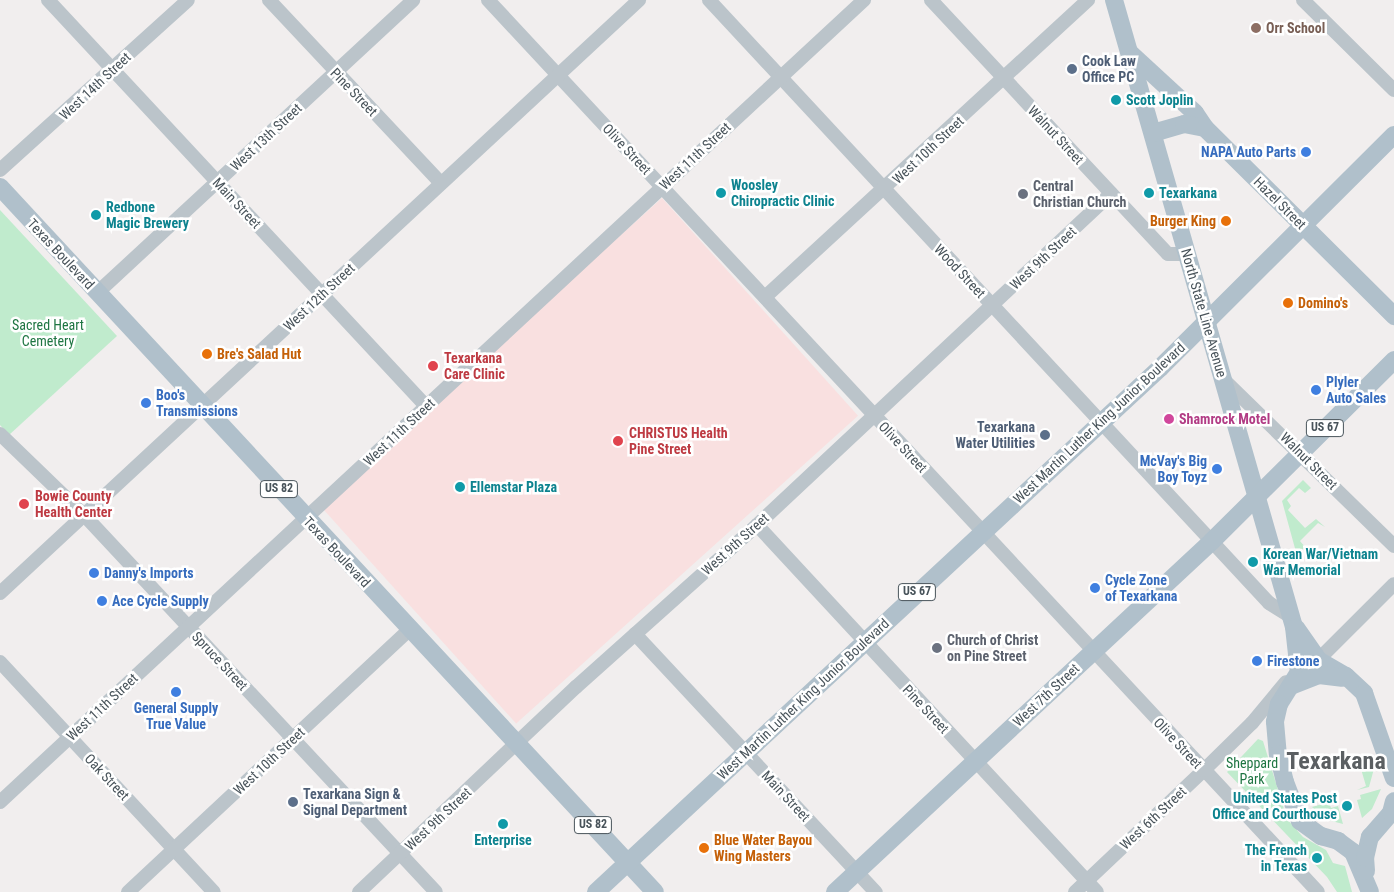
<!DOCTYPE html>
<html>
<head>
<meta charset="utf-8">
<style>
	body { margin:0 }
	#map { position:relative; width:1394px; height:892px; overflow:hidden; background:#f1eeee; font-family:"Roboto Condensed",sans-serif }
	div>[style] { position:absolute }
	.medical>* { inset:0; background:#f9e0e0; transform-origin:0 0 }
	.green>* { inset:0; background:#c0ebcd }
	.minor>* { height:14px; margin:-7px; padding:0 7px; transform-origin:7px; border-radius:7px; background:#bbc4ca }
	.major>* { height:18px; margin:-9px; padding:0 9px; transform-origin:9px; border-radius:9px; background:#b0c0cb }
	.dots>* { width:14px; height:14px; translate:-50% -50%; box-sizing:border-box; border:2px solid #fff; border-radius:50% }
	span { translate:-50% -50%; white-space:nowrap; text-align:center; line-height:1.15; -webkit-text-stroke:5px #fff; paint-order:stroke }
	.shield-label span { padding:1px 4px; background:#fff; border:1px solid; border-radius:4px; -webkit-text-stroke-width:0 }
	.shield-label { font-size:12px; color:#48535a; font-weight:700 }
	.education-label { font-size:14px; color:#785e54; font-weight:700 }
	.left { translate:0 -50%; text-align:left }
	.service-label { font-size:14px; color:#4e5e75; font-weight:700 }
	.right { translate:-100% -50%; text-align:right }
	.street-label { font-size:14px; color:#48535a }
	.culture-label { font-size:14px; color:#0d838f; font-weight:700 }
	.shop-label { font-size:14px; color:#366cbe; font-weight:700 }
	.worship-label { font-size:14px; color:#5b616d; font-weight:700 }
	.food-label { font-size:14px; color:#c56008; font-weight:700 }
	.park-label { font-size:14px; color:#1e7542 }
	.health-label { font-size:14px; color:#be3a42; font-weight:700 }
	.hotel-label { font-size:14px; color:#b23c85; font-weight:700 }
	.town-label { font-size:24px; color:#5b5f62; font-weight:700 }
</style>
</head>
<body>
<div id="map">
	<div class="medical">
		<div style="left:662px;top:198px;width:293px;height:460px;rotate:48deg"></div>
	</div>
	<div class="green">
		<div style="clip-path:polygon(0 210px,117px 336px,9px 435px,0 425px)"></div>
		<div style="clip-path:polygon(1303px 480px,1311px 488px,1305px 493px,1299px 488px,1287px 500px,1291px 506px,1288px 510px,1305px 528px,1316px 519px,1325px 527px,1318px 523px,1300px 541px,1306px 548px,1296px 552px,1282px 501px)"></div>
		<div style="clip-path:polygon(1258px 739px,1263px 741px,1287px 819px,1303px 837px,1326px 850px,1333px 863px,1345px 866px,1352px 892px,1337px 892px,1327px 877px,1227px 772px)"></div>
		<div style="clip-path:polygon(1375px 765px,1369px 787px,1357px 790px,1366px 786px,1361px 769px)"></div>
		<div style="clip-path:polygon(1381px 789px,1372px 809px,1362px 818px,1357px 800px,1361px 799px,1360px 795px)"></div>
		<div style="clip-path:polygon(1329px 802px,1331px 808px,1338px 806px,1343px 824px,1324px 819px,1312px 807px)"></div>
	</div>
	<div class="minor">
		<div style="left:48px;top:0;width:555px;rotate:47.05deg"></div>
		<div style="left:269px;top:0;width:251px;rotate:46.8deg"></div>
		<div style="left:488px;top:0;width:1218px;rotate:47.06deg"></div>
		<div style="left:709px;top:0;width:823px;rotate:47.12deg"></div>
		<div style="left:1269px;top:603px;width:25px;rotate:32deg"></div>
		<div style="left:931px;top:0;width:347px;rotate:47deg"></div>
		<div style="left:1168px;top:254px;width:19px"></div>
		<div style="left:1303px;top:0;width:128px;rotate:44.7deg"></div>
		<div style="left:0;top:170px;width:253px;rotate:-42.1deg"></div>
		<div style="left:97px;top:293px;width:431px;rotate:-42.8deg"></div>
		<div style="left:765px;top:297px;width:439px;rotate:-42.6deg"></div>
		<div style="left:1223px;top:379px;width:239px;rotate:44.3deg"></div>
		<div style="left:0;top:434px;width:118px;rotate:44deg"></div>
		<div style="left:85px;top:516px;width:514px;rotate:46.97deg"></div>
		<div style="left:757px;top:525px;width:500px;rotate:47.19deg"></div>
		<div style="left:0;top:593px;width:872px;rotate:-42.86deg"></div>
		<div style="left:635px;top:634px;width:353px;rotate:47deg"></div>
		<div style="left:1318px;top:660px;width:107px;rotate:-45deg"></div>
		<div style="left:0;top:662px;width:314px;rotate:47.1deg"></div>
		<div style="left:0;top:802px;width:1179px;rotate:-42.87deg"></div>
		<div style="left:128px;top:892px;width:384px;rotate:-43deg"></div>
		<div style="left:359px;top:892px;width:299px;rotate:-43.4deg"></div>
		<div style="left:576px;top:687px;width:243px;rotate:-41.8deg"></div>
		<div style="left:757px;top:525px;width:485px;rotate:-43.1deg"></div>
		<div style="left:1075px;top:892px;width:178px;rotate:-43.4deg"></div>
		<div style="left:1204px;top:770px;width:67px;rotate:-44.4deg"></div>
		<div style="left:1252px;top:723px;width:53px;rotate:-50.3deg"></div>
	</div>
	<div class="major">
		<div style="left:1114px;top:0;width:652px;rotate:73.98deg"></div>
		<div style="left:1294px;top:627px;width:45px;rotate:83.7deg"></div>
		<div style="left:1299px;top:672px;width:38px;rotate:122deg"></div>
		<div style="left:1279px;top:704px;width:18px;rotate:103deg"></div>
		<div style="left:1275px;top:722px;width:32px;rotate:85deg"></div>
		<div style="left:1278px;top:754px;width:29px;rotate:76deg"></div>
		<div style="left:1285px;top:782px;width:42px;rotate:69deg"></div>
		<div style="left:1300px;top:821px;width:26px;rotate:36deg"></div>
		<div style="left:1321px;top:836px;width:18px;rotate:16deg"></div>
		<div style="left:1338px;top:841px;width:19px;rotate:36deg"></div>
		<div style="left:1353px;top:852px;width:43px;rotate:67deg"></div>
		<div style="left:1130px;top:53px;width:88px;rotate:42.7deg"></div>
		<div style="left:1195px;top:113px;width:18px;rotate:56deg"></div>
		<div style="left:1153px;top:133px;width:32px;rotate:-16deg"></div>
		<div style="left:1184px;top:124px;width:21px;rotate:11deg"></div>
		<div style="left:1205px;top:128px;width:267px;rotate:44.8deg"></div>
		<div style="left:0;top:187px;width:962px;rotate:47.11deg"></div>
		<div style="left:1296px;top:628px;width:39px;rotate:55deg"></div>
		<div style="left:1318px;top:660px;width:32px;rotate:30deg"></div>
		<div style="left:1346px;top:676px;width:25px;rotate:43deg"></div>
		<div style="left:1364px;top:693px;width:90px;rotate:70.6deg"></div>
		<div style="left:1293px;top:685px;width:28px;rotate:-21deg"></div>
		<div style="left:1319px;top:675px;width:23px;rotate:7deg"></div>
		<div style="left:1366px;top:871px;width:13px;rotate:-94deg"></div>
		<div style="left:1365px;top:858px;width:22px;rotate:-77deg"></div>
		<div style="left:1370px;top:837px;width:32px;rotate:-49deg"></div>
		<div style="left:1391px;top:813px;width:12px;rotate:-76deg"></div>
		<div style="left:596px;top:892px;width:770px;rotate:-42.89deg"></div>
		<div style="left:1160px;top:368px;width:330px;rotate:-44.9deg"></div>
		<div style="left:835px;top:892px;width:515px;rotate:-42.95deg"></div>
		<div style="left:1212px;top:541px;width:257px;rotate:-44.8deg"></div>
	</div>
	<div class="dots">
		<div style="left:1256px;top:28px;background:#8d6e63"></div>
		<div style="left:1072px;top:69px;background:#5c6f8a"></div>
		<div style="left:1116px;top:100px;background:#0f9aa8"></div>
		<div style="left:1306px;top:152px;background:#3f7fe0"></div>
		<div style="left:721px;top:193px;background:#0f9aa8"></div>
		<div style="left:1149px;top:193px;background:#0f9aa8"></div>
		<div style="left:1023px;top:194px;background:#6b7280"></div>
		<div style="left:96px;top:215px;background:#0f9aa8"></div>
		<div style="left:1226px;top:221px;background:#e8710a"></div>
		<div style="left:1288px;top:303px;background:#e8710a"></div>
		<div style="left:207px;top:354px;background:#e8710a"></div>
		<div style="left:433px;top:366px;background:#e0444e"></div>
		<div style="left:1316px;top:390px;background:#3f7fe0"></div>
		<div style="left:146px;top:403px;background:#3f7fe0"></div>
		<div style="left:1169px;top:419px;background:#d1479c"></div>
		<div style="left:1045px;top:435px;background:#5c6f8a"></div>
		<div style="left:618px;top:441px;background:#e0444e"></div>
		<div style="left:1217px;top:469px;background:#3f7fe0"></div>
		<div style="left:460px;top:487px;background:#0f9aa8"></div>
		<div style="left:24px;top:504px;background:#e0444e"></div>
		<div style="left:1253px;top:562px;background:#0f9aa8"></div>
		<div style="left:94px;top:573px;background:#3f7fe0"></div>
		<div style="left:1095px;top:588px;background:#3f7fe0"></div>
		<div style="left:102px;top:601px;background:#3f7fe0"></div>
		<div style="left:937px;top:648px;background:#6b7280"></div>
		<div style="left:1257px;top:661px;background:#3f7fe0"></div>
		<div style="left:176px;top:692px;background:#3f7fe0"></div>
		<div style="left:293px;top:802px;background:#5c6f8a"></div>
		<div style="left:1347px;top:806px;background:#0f9aa8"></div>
		<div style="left:503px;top:824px;background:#0f9aa8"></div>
		<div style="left:704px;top:848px;background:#e8710a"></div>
		<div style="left:1317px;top:858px;background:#0f9aa8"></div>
	</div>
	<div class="shield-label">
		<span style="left:1325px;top:428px">US 67</span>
		<span style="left:279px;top:489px">US 82</span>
		<span style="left:917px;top:592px">US 67</span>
		<span style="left:593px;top:825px">US 82</span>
	</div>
	<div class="education-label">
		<span class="left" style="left:1266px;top:28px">Orr School</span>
	</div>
	<div class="service-label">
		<span class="left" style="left:1082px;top:69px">Cook Law<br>Office PC</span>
		<span class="right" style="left:1035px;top:435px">Texarkana<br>Water Utilities</span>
		<span class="left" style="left:303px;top:802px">Texarkana Sign &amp;<br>Signal Department</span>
	</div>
	<div class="street-label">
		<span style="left:95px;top:86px;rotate:-43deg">West 14th Street</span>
		<span style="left:354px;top:92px;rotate:46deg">Pine Street</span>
		<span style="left:1056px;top:135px;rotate:47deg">Walnut Street</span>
		<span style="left:266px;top:137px;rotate:-43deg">West 13th Street</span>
		<span style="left:627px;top:149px;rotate:47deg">Olive Street</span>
		<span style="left:928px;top:150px;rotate:-43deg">West 10th Street</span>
		<span style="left:695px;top:156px;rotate:-43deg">West 11th Street</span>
		<span style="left:237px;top:203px;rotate:47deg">Main Street</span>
		<span style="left:1280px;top:203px;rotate:45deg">Hazel Street</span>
		<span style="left:61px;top:254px;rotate:47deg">Texas Boulevard</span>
		<span style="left:1043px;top:258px;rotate:-43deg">West 9th Street</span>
		<span style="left:960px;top:271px;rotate:47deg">Wood Street</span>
		<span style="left:319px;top:297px;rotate:-43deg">West 12th Street</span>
		<span style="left:1204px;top:313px;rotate:74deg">North State Line Avenue</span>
		<span style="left:1099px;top:423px;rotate:-43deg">West Martin Luther King Junior Boulevard</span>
		<span style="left:399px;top:432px;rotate:-43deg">West 11th Street</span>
		<span style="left:903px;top:447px;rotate:47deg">Olive Street</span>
		<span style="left:1309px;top:461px;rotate:45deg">Walnut Street</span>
		<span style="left:735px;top:544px;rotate:-42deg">West 9th Street</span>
		<span style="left:337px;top:552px;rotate:47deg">Texas Boulevard</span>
		<span style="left:220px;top:661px;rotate:47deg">Spruce Street</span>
		<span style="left:1046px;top:695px;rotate:-43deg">West 7th Street</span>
		<span style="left:803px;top:699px;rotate:-43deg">West Martin Luther King Junior Boulevard</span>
		<span style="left:102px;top:707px;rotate:-43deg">West 11th Street</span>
		<span style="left:926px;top:709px;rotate:47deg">Pine Street</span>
		<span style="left:1178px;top:743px;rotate:47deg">Olive Street</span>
		<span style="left:269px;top:761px;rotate:-43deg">West 10th Street</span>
		<span style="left:107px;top:777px;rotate:47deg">Oak Street</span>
		<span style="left:786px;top:796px;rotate:47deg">Main Street</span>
		<span style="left:1153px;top:818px;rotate:-43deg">West 6th Street</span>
		<span style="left:438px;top:819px;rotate:-43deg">West 9th Street</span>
	</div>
	<div class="culture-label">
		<span class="left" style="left:1126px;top:100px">Scott Joplin</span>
		<span class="left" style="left:731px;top:193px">Woosley<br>Chiropractic Clinic</span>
		<span class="left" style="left:1159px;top:193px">Texarkana</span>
		<span class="left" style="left:106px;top:215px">Redbone<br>Magic Brewery</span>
		<span class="left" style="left:470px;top:487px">Ellemstar Plaza</span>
		<span class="left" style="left:1263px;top:562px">Korean War/Vietnam<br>War Memorial</span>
		<span class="right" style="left:1337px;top:806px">United States Post<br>Office and Courthouse</span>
		<span style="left:503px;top:840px">Enterprise</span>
		<span class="right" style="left:1307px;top:858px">The French<br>in Texas</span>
	</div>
	<div class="shop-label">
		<span class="right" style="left:1296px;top:152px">NAPA Auto Parts</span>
		<span class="left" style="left:1326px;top:390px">Plyler<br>Auto Sales</span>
		<span class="left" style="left:156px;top:403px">Boo's<br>Transmissions</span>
		<span class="right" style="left:1207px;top:469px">McVay's Big<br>Boy Toyz</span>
		<span class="left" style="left:104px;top:573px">Danny's Imports</span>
		<span class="left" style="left:1105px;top:588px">Cycle Zone<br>of Texarkana</span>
		<span class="left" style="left:112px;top:601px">Ace Cycle Supply</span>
		<span class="left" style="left:1267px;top:661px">Firestone</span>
		<span style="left:176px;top:716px">General Supply<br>True Value</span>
	</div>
	<div class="worship-label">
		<span class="left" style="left:1033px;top:194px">Central<br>Christian Church</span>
		<span class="left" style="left:947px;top:648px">Church of Christ<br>on Pine Street</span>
	</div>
	<div class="food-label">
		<span class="right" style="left:1216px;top:221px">Burger King</span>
		<span class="left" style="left:1298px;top:303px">Domino's</span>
		<span class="left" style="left:217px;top:354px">Bre's Salad Hut</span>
		<span class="left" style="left:714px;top:848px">Blue Water Bayou<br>Wing Masters</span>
	</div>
	<div class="park-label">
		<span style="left:48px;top:333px">Sacred Heart<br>Cemetery</span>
		<span style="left:1252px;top:771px">Sheppard<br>Park</span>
	</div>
	<div class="health-label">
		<span class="left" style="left:444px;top:366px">Texarkana<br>Care Clinic</span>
		<span class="left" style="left:629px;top:441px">CHRISTUS Health<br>Pine Street</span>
		<span class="left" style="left:35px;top:504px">Bowie County<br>Health Center</span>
	</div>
	<div class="hotel-label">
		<span class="left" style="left:1179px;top:419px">Shamrock Motel</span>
	</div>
	<div class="town-label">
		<span style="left:1336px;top:762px">Texarkana</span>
	</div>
</div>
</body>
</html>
